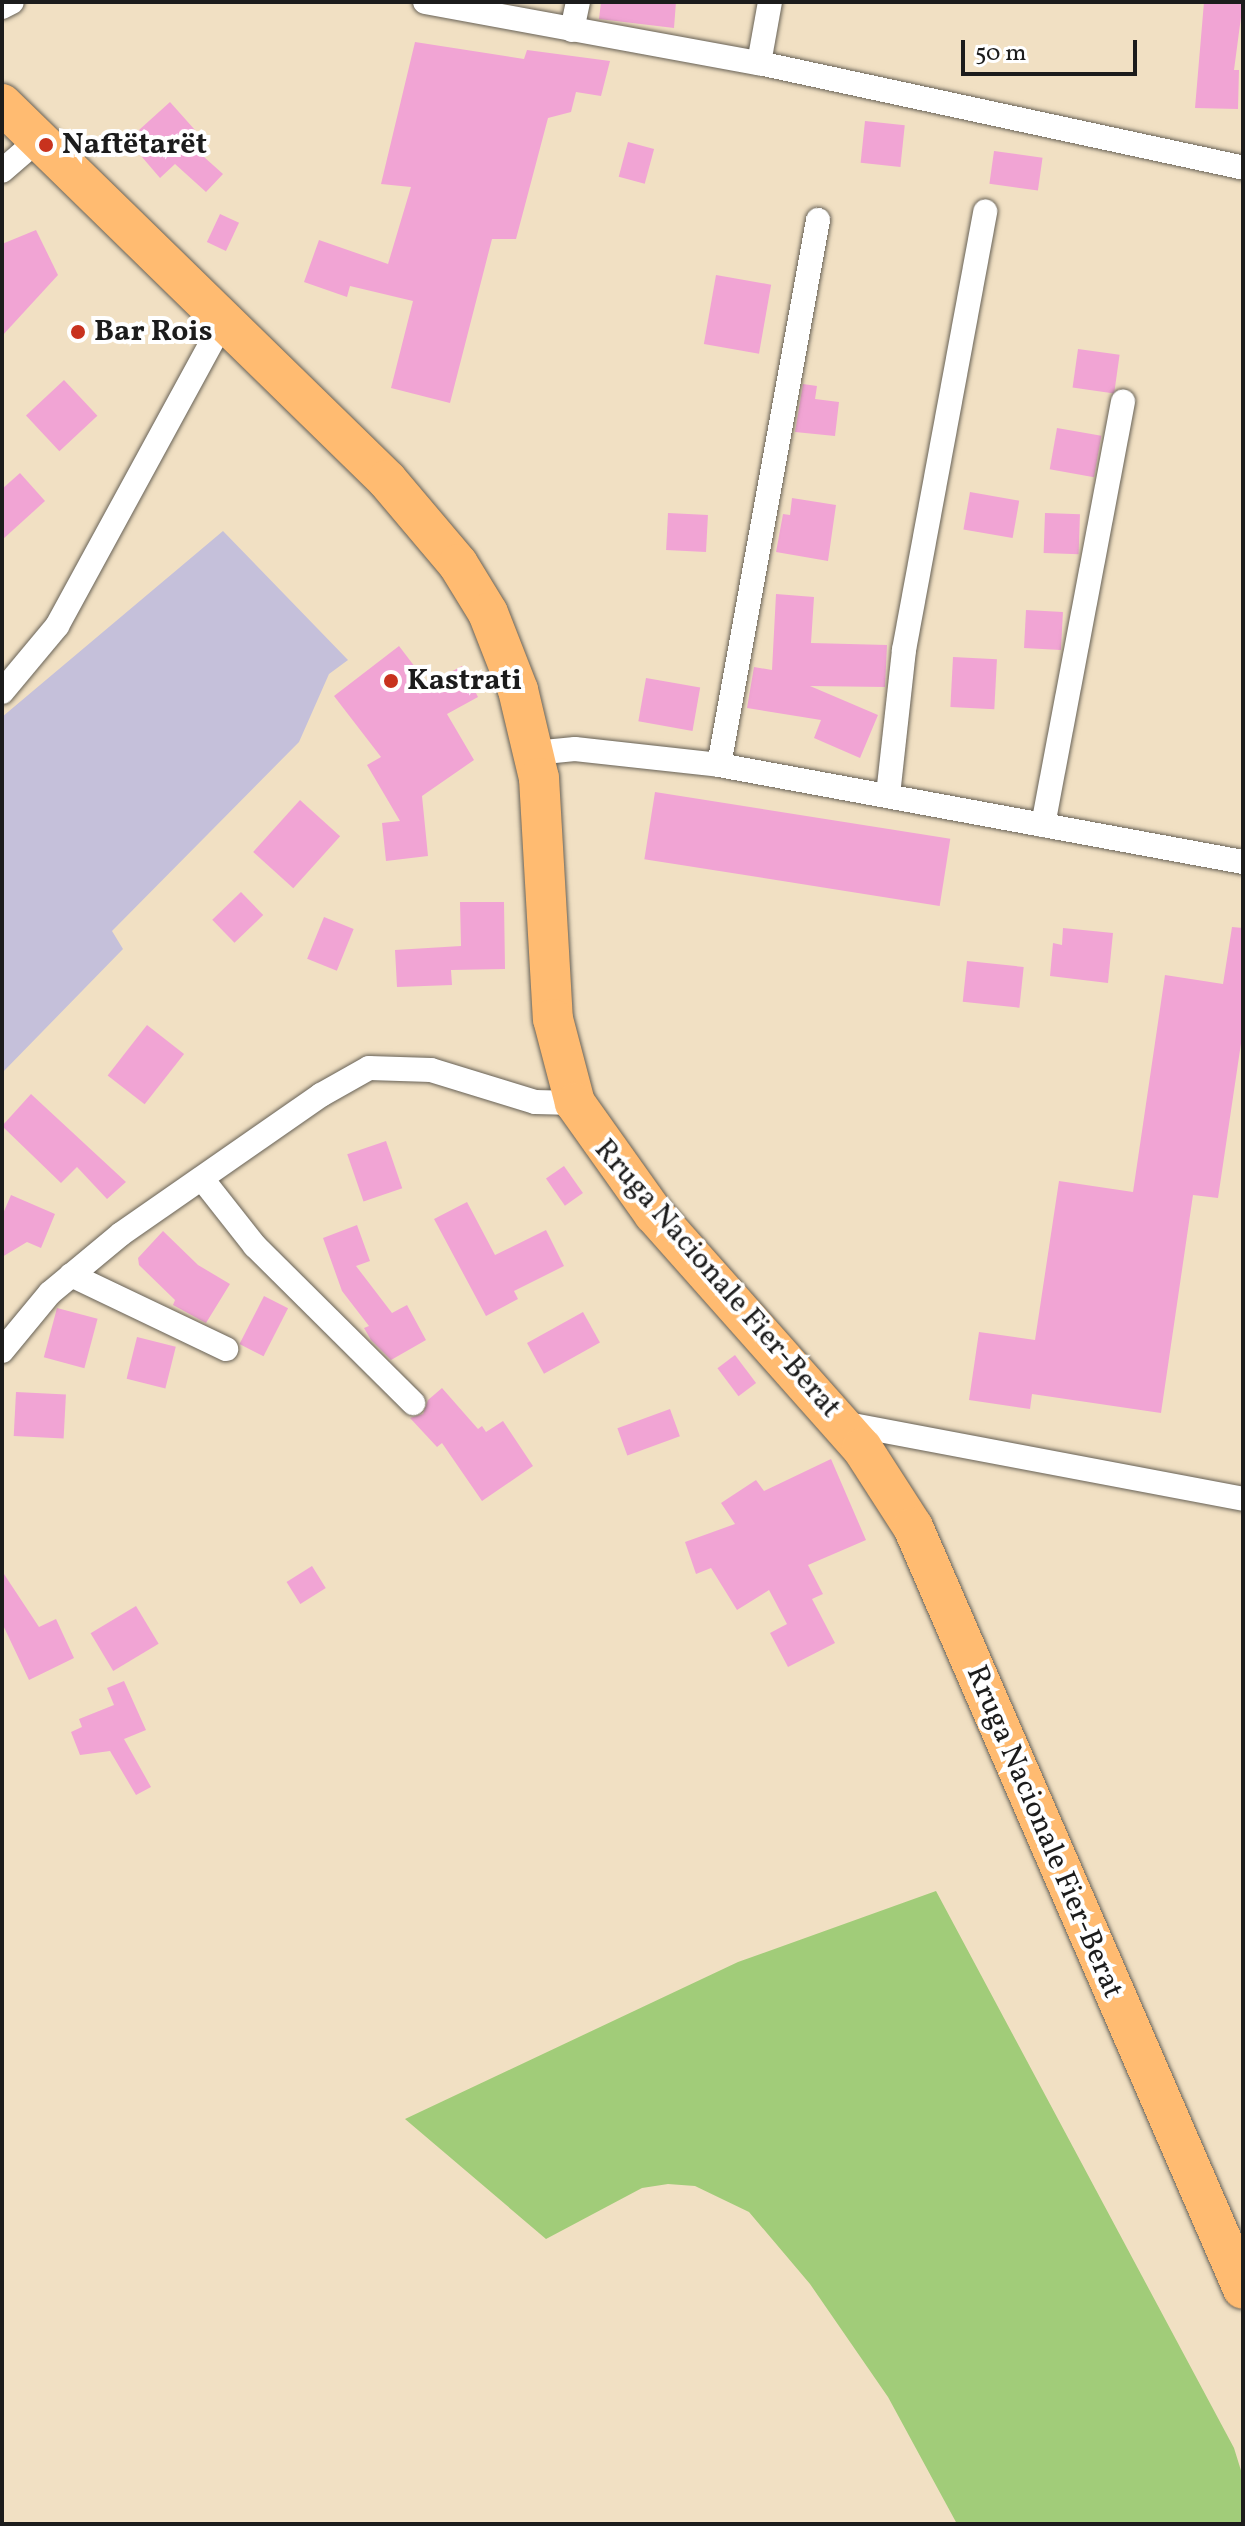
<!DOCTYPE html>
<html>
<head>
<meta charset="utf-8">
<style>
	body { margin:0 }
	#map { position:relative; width:1245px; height:2526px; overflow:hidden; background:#f1e0c3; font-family:Vollkorn,serif }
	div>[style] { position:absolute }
	.industrial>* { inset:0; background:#c5c0da }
	.green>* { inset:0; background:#a1cc79 }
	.building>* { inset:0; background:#f1a4d4; transform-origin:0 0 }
	.roads { filter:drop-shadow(0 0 2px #676156) drop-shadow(0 0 2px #676156) }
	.minor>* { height:24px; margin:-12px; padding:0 12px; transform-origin:12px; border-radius:12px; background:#fff }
	.primary>* { height:40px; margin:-20px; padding:0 20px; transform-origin:20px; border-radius:20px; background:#ffbb71 }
	.dots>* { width:22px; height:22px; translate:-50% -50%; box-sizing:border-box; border:4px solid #fff; border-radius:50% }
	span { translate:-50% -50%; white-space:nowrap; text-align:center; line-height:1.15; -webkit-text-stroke:8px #fff; paint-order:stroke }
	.poi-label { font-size:30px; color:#1c1c1c; font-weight:700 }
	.left { translate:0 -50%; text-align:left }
	.street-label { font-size:30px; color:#1c1c1c }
	.frame { position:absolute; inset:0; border:4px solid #1c1c1c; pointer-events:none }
	.scale { position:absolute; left:961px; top:40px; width:176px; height:36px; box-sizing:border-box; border:4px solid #1c1c1c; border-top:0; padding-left:10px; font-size:24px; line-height:28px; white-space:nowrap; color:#1c1c1c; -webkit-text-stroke:6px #fff; paint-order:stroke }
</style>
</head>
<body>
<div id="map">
	<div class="industrial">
		<div style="clip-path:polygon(223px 531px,348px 660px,329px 674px,299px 742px,112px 931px,123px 949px,2px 1073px,2px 717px)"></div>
	</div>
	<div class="green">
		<div style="clip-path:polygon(936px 1891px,1234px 2448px,1243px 2477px,1243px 2524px,957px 2524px,888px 2397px,810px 2284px,749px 2212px,695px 2186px,668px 2184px,642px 2188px,546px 2239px,405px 2119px,738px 1962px)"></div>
	</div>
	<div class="building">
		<div style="clip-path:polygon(601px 2px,676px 2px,674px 28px,599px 19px)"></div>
		<div style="clip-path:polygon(1204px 2px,1243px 2px,1234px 70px,1239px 70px,1238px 109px,1195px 108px)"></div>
		<div style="clip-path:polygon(415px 42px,524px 59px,527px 50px,610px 61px,601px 96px,576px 92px,571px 112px,548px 118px,516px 239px,492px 239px,450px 403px,391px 388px,413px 301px,350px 286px,347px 297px,304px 282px,319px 240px,388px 264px,411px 187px,381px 184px)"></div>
		<div style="clip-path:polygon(170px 102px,203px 139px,194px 148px,223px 174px,206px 192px,175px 164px,160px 178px,136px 150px,147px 139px,139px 130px)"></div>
		<div style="left:865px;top:121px;width:40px;height:42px;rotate:6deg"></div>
		<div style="left:628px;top:142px;width:27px;height:36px;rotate:15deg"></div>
		<div style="left:994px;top:151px;width:49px;height:33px;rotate:8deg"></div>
		<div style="left:220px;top:214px;width:21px;height:31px;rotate:25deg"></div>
		<div style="clip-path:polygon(36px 230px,58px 275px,2px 336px,2px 244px)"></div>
		<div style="left:716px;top:275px;width:56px;height:70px;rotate:10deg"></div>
		<div style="left:1078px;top:349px;width:42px;height:39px;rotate:8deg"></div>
		<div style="left:64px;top:380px;width:49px;height:52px;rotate:47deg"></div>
		<div style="clip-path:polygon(803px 384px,817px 386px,815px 399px,839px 402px,835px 436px,795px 432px)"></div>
		<div style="left:1057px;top:428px;width:45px;height:42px;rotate:10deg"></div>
		<div style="clip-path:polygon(20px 473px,45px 501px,2px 540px,2px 489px)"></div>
		<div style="left:970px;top:492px;width:50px;height:38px;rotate:10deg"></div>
		<div style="clip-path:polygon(792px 498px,836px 505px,828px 561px,776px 552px,783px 514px,790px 515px)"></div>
		<div style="left:668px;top:513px;width:40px;height:37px;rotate:3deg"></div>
		<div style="left:1045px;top:513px;width:35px;height:40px;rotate:2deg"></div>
		<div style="clip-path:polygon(776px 594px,814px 597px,811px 643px,887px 645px,885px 687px,810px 686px,878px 715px,860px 758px,814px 738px,821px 720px,747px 708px,754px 667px,772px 670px)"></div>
		<div style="left:1026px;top:610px;width:37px;height:38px;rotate:3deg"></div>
		<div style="clip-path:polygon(399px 646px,428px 684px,462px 666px,478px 697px,447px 714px,474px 760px,422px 796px,428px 856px,386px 861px,382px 823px,400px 821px,367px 765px,381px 757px,334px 696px)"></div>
		<div style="left:953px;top:657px;width:44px;height:50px;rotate:3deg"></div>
		<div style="left:646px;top:678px;width:55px;height:44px;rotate:10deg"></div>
		<div style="left:655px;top:792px;width:299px;height:68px;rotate:9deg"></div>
		<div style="left:300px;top:800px;width:54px;height:70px;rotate:42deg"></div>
		<div style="left:241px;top:892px;width:32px;height:40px;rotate:46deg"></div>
		<div style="clip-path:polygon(460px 902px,504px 902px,505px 969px,451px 970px,452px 985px,397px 987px,395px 950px,461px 946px)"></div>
		<div style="left:324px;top:917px;width:32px;height:45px;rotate:22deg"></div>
		<div style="clip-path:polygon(1232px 927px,1243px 928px,1243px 1030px,1218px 1198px,1193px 1195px,1161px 1413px,1032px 1394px,1030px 1409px,969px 1400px,979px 1332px,1035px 1340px,1059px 1181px,1133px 1192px,1165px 975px,1223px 984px)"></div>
		<div style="clip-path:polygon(1063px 928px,1113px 933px,1108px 983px,1050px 976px,1053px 943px,1062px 945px)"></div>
		<div style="left:967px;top:961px;width:57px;height:41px;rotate:6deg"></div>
		<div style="left:147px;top:1025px;width:47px;height:64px;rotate:38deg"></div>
		<div style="clip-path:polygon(31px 1094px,126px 1182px,107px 1199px,77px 1167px,61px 1183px,2px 1126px)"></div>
		<div style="left:386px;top:1141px;width:50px;height:41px;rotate:71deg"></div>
		<div style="left:564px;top:1166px;width:33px;height:22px;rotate:55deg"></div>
		<div style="clip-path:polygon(11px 1195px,55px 1214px,41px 1248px,27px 1242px,2px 1257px,2px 1216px)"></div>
		<div style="clip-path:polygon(467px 1202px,495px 1255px,546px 1230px,564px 1266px,514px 1291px,518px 1299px,486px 1316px,434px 1219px)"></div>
		<div style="clip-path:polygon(357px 1225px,370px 1261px,356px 1266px,392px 1313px,407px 1305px,426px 1340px,391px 1360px,371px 1340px,364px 1328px,369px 1326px,342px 1291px,323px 1238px)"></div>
		<div style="clip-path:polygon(163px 1231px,198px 1265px,230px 1284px,206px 1323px,173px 1305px,175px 1300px,139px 1265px,138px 1258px)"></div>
		<div style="left:264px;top:1296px;width:27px;height:54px;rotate:27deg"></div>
		<div style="left:57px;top:1308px;width:42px;height:51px;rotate:15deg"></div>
		<div style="left:583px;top:1312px;width:35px;height:64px;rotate:61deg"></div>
		<div style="left:137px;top:1337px;width:40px;height:43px;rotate:14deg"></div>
		<div style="left:735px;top:1355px;width:35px;height:22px;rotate:53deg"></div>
		<div style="clip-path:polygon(442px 1388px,478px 1429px,482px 1426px,486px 1432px,503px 1421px,533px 1466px,482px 1501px,442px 1443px,437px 1447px,410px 1418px,423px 1414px,428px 1400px)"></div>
		<div style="left:16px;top:1392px;width:50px;height:44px;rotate:3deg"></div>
		<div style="left:670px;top:1409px;width:29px;height:56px;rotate:70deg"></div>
		<div style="clip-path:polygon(831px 1459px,866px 1540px,808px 1565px,823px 1594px,812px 1599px,835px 1643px,788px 1667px,770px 1633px,787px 1624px,769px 1590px,737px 1610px,711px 1568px,696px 1574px,685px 1542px,735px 1524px,721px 1503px,756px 1480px,764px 1491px)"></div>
		<div style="left:312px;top:1566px;width:26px;height:30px;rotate:58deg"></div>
		<div style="clip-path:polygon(2px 1571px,39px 1627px,56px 1619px,74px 1658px,29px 1680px,2px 1623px)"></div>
		<div style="left:136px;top:1606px;width:44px;height:53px;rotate:59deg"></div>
		<div style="clip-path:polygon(124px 1681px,146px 1730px,124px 1739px,151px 1787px,136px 1795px,110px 1751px,80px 1755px,71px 1732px,82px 1727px,79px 1719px,114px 1705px,107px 1688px)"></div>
	</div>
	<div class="roads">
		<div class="minor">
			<div style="left:425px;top:2px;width:340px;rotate:10.4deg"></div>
			<div style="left:759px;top:63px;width:495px;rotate:12.2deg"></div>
			<div style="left:2px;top:7px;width:11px;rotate:-27deg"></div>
			<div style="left:572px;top:30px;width:29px;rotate:-78deg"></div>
			<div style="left:759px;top:63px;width:62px;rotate:-79.8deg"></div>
			<div style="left:2px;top:171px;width:49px;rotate:-40.9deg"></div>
			<div style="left:2px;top:692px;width:86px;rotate:-50.2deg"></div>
			<div style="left:57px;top:626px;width:349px;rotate:-61.4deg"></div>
			<div style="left:534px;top:753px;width:41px;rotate:-5.6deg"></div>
			<div style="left:575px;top:749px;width:145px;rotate:6.3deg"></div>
			<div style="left:719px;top:765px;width:533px;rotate:10.49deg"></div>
			<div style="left:719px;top:765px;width:554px;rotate:-79.7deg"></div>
			<div style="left:888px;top:795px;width:146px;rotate:-83.7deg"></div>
			<div style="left:904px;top:650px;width:446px;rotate:-79.5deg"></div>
			<div style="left:1043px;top:825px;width:431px;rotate:-79.3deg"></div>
			<div style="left:203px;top:1180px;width:84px;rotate:51.8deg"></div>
			<div style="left:255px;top:1246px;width:223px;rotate:44.8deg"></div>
			<div style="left:71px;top:1275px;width:172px;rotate:25.5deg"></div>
			<div style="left:2px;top:1351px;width:75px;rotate:-50.4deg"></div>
			<div style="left:50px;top:1293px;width:92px;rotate:-39.7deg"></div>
			<div style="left:121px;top:1234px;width:244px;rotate:-34.8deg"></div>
			<div style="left:321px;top:1095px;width:55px;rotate:-29.4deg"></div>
			<div style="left:369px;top:1068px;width:62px;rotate:1.8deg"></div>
			<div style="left:431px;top:1070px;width:109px;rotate:17.1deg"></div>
			<div style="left:535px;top:1102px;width:40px;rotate:1.4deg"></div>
			<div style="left:842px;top:1423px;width:408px;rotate:10.7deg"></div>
		</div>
		<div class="primary">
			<div style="left:2px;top:104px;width:538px;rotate:44.32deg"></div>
			<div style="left:387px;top:480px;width:110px;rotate:49.8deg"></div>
			<div style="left:458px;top:564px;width:57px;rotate:58.5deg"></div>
			<div style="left:488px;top:613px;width:83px;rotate:68.7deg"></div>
			<div style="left:518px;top:690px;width:90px;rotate:76.6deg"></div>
			<div style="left:539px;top:778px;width:241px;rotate:86.7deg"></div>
			<div style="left:553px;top:1019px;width:87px;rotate:75.3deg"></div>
			<div style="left:575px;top:1103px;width:136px;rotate:54.6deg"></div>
			<div style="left:654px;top:1214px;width:313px;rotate:48.4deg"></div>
			<div style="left:862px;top:1448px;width:94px;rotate:57.2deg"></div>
			<div style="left:913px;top:1527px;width:830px;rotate:66.58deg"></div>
		</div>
	</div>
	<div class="dots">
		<div style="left:46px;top:145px;background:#c8321e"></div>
		<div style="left:78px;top:332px;background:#c8321e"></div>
		<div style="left:391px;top:681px;background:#c8321e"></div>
	</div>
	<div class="poi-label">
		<span class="left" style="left:62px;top:145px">Naftëtarët</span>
		<span class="left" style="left:94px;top:332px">Bar Rois</span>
		<span class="left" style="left:407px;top:681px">Kastrati</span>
	</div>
	<div class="street-label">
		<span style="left:717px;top:1279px;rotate:49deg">Rruga Nacionale Fier-Berat</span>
		<span style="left:1044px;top:1832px;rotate:67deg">Rruga Nacionale Fier-Berat</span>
	</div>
	<div class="frame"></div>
	<div class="scale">50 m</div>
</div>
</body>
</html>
